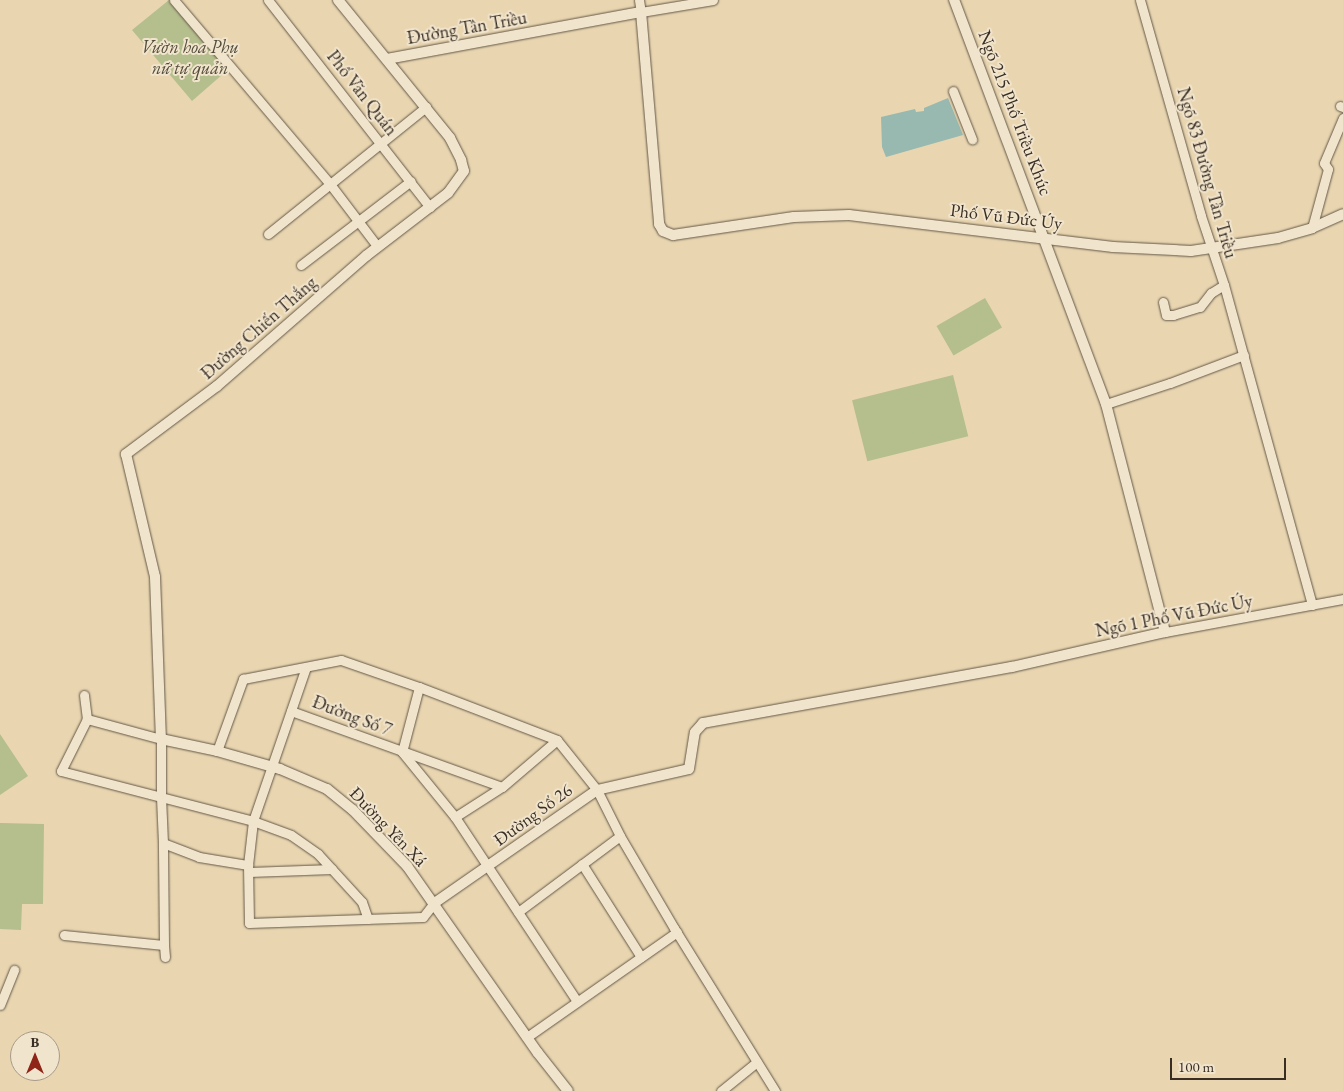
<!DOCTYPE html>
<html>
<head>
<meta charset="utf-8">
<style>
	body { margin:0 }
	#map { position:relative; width:1343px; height:1091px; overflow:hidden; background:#e9d6b1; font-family:"EB Garamond",serif }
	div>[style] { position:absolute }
	.green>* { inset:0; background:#b5be8d; transform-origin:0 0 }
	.water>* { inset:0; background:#97b9b0 }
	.roads { filter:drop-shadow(0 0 1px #645847) drop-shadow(0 0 1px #645847) }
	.minor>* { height:9px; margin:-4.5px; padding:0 4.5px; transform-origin:4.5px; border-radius:4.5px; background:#f1e4cc }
	.tertiary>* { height:10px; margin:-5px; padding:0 5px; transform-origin:5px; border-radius:5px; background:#f1e4cc }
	span { translate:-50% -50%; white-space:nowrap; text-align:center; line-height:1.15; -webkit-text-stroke:4px #f1e4cc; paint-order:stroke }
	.street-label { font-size:18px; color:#382e24 }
	.park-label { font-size:18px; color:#514b39; font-style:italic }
	.north { position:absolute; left:10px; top:1031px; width:50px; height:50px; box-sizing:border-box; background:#f1e4cc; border:1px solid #a79b89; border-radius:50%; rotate:0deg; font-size:14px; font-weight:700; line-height:20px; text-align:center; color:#382e24 }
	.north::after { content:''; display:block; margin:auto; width:18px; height:22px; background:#8f2418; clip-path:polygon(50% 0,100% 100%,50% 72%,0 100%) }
	.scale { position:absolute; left:1170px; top:1058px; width:116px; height:22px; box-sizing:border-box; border:2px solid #382e24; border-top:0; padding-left:6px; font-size:15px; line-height:18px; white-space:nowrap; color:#382e24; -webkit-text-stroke:4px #f1e4cc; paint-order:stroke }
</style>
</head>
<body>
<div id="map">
	<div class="green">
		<div style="clip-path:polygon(169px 0,172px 0,231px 67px,192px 101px,132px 30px)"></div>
		<div style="left:985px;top:298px;width:34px;height:56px;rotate:60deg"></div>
		<div style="left:953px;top:375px;width:63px;height:104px;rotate:76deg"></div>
		<div style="clip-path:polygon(0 734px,28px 776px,0 795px)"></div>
		<div style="clip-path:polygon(0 823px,44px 824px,43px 904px,22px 904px,21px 930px,0 929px)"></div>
	</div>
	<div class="water">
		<div style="clip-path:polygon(948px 98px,963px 135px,886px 157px,882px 147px,881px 117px,915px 109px,916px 112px,924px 111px,924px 108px)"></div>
	</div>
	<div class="roads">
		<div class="minor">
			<div style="left:174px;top:0;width:241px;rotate:49.7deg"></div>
			<div style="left:330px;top:184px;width:78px;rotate:52.8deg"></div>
			<div style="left:268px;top:0;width:263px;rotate:52deg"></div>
			<div style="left:639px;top:0;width:12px;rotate:81deg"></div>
			<div style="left:641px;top:12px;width:73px;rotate:-9.5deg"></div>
			<div style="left:1140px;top:0;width:224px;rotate:74.2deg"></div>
			<div style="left:1201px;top:216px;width:73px;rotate:71.6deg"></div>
			<div style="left:1224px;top:285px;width:332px;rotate:74.6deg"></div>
			<div style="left:953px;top:91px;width:52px;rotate:68.4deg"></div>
			<div style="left:1340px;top:106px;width:3px;rotate:18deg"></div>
			<div style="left:1312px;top:228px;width:61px;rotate:-74.8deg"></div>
			<div style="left:1328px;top:169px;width:7px;rotate:-124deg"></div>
			<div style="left:1324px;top:163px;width:49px;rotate:-67.1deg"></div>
			<div style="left:268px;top:234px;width:203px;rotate:-38.8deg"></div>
			<div style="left:301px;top:265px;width:138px;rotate:-37.4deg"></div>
			<div style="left:1163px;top:302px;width:13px;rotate:77deg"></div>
			<div style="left:1166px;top:315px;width:7px"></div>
			<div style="left:1173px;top:315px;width:28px;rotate:-17deg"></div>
			<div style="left:1200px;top:307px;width:18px;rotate:-52deg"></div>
			<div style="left:1211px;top:293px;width:15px;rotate:-32deg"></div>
			<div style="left:1106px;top:404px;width:67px;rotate:-18.2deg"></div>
			<div style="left:1170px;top:383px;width:79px;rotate:-20.7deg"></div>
			<div style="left:1165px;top:632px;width:181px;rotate:-10.5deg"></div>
			<div style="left:306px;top:667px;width:163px;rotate:109deg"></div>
			<div style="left:253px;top:821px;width:44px;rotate:96.5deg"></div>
			<div style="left:248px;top:865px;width:58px;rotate:89deg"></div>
			<div style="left:249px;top:923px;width:174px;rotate:-2deg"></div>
			<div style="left:423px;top:917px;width:16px;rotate:-52deg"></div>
			<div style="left:84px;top:695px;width:24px;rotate:83deg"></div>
			<div style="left:291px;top:711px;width:224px;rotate:19.8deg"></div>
			<div style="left:217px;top:751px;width:77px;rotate:-70.1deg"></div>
			<div style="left:243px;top:679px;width:100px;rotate:-11deg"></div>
			<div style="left:341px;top:660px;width:83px;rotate:19.1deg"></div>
			<div style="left:419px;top:687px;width:148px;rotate:21deg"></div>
			<div style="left:557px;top:740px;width:64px;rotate:51.3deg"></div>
			<div style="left:597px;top:790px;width:51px;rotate:63.4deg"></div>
			<div style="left:620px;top:836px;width:107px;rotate:59.6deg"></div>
			<div style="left:674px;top:928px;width:192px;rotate:58.2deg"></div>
			<div style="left:402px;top:752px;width:84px;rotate:50.8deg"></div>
			<div style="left:455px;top:817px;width:221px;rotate:56.5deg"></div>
			<div style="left:402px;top:752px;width:67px;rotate:-75.3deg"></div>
			<div style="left:455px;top:817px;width:56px;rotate:-32.6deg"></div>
			<div style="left:502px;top:787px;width:72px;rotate:-40.5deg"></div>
			<div style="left:163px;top:843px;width:39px;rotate:21deg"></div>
			<div style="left:199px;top:857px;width:50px;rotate:9.3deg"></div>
			<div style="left:582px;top:864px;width:110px;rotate:57.6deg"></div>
			<div style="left:249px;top:872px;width:83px;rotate:-2.1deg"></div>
			<div style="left:518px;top:912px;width:127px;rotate:-36.7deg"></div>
			<div style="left:64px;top:935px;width:100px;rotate:5.7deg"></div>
			<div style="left:165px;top:957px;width:12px;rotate:-95deg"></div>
			<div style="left:164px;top:945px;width:102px;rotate:-90.6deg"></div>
			<div style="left:163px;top:843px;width:46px;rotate:-92.5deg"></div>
			<div style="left:161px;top:797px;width:58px;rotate:-90deg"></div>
			<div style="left:161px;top:739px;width:77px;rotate:-164.9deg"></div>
			<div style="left:87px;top:719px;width:58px;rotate:116.6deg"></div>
			<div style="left:61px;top:771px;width:103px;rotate:14.6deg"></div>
			<div style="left:161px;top:797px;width:95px;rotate:14.6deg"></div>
			<div style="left:253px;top:821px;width:40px;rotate:20.2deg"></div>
			<div style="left:291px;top:835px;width:33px;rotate:35deg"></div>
			<div style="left:318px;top:854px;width:65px;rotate:47.5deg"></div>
			<div style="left:362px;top:902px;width:18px;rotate:71deg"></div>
			<div style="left:0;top:1005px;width:38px;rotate:-68deg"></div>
			<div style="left:527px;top:1037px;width:183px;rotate:-35deg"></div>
			<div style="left:721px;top:1091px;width:46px;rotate:-38.9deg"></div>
		</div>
		<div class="tertiary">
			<div style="left:338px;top:0;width:178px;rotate:50.9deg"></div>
			<div style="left:450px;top:138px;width:25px;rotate:63deg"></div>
			<div style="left:461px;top:160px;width:11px;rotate:75deg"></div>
			<div style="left:464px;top:171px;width:27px;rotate:126deg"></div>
			<div style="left:448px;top:193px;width:103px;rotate:142.5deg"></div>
			<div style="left:366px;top:256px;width:198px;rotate:138.9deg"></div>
			<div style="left:217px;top:386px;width:114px;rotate:143.2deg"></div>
			<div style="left:126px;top:454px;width:126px;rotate:76.7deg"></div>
			<div style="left:155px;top:577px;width:162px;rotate:87.9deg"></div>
			<div style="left:161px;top:739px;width:57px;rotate:12.1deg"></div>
			<div style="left:217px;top:751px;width:66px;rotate:15.9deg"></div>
			<div style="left:280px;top:769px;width:51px;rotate:23.1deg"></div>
			<div style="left:327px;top:789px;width:33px;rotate:39deg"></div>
			<div style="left:353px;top:810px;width:78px;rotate:46deg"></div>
			<div style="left:407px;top:866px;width:228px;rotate:55deg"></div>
			<div style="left:538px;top:1053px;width:48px;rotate:51.7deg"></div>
			<div style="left:387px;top:59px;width:258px;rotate:-10.5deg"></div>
			<div style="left:641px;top:12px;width:213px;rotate:85.1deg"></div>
			<div style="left:659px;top:224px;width:8px;rotate:60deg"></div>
			<div style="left:663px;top:231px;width:11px;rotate:22deg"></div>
			<div style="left:673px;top:235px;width:122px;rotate:-8.5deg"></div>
			<div style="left:794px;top:217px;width:55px;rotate:-2.1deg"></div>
			<div style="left:849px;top:215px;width:266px;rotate:6.9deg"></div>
			<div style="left:1113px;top:247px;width:78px;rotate:2.9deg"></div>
			<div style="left:1191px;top:251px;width:88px;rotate:-8.5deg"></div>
			<div style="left:1278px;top:238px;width:35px;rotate:-16deg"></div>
			<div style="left:1312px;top:228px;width:34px;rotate:-24deg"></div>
			<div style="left:433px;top:904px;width:200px;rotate:-34.8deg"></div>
			<div style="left:597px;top:790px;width:94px;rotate:-12.9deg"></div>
			<div style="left:689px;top:769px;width:37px;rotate:-81deg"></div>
			<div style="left:695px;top:732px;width:12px;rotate:-48deg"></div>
			<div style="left:703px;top:723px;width:314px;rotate:-10.3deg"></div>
			<div style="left:1012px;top:667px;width:157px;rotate:-12.9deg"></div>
			<div style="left:1165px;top:632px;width:236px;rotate:-104.5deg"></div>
			<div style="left:1106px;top:404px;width:432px;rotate:-110.6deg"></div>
		</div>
	</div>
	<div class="street-label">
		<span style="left:467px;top:28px;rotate:-10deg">Đường Tân Triều</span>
		<span style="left:362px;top:93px;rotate:52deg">Phố Văn Quán</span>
		<span style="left:1015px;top:113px;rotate:69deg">Ngõ 215 Phố Triều Khúc</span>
		<span style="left:1207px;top:173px;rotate:74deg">Ngõ 83 Đường Tân Triều</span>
		<span style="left:1006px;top:217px;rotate:7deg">Phố Vũ Đức Úy</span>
		<span style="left:259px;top:328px;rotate:-41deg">Đường Chiến Thắng</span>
		<span style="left:1174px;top:616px;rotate:-11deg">Ngõ 1 Phố Vũ Đức Úy</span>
		<span style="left:352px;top:716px;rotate:21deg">Đường Số 7</span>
		<span style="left:533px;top:815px;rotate:-36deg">Đường Số 26</span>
		<span style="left:388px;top:827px;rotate:46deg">Đường Yên Xá</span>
	</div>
	<div class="park-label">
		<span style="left:190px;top:58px">Vườn hoa Phụ<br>nữ tự quản</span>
	</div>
	<div class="north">B</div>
	<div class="scale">100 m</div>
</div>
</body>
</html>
